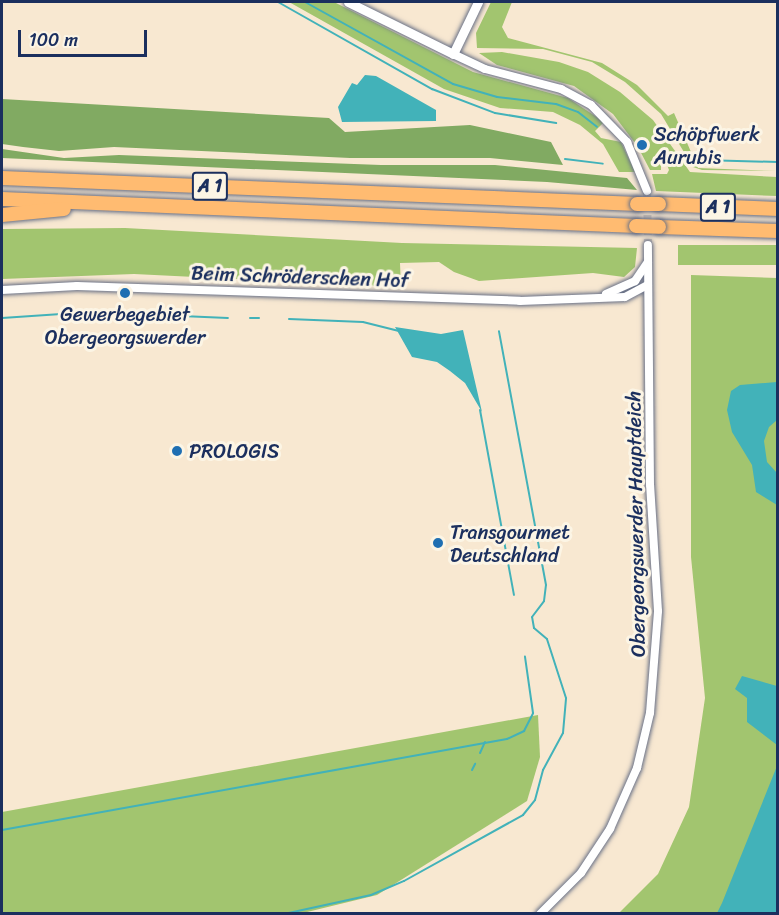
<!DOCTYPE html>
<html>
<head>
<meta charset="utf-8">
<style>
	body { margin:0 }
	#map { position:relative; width:779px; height:915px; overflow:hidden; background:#f8e8d1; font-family:Sriracha,sans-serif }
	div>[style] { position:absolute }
	.green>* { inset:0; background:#a2c56f; transform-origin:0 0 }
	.forest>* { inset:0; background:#81aa62 }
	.water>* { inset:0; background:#42b2b9 }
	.stream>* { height:2px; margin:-1px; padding:0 1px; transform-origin:1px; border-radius:1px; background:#42b2b9 }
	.minor-tunnel>* { height:8px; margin-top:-4px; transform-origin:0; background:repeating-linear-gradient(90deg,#ccc3ba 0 8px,transparent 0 12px) }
	.roads { filter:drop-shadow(0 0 2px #687086) drop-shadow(0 0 2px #687086) }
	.minor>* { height:8px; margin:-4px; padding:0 4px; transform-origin:4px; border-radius:4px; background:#fff }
	.tertiary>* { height:9px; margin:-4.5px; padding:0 4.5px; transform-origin:4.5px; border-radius:4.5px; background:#fff }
	.motorway>* { height:14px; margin:-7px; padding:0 7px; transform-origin:7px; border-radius:7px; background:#ffbb71 }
	.bridges { filter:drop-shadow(0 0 2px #687086) drop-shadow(0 0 2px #687086) }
	.motorway-bridge>* { height:14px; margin:-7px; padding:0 7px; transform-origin:7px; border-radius:7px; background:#ffbb71 }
	.dots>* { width:16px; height:16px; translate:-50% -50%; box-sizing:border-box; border:3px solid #fcf5e5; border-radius:50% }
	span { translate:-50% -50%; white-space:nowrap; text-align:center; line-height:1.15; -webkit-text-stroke:6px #fcf5e5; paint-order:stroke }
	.shield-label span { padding:2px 4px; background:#fcf5e5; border:2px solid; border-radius:4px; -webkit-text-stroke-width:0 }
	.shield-label { font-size:18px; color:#1b2f5e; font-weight:700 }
	.poi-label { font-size:20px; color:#1b2f5e }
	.left { translate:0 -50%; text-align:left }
	.street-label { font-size:20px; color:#1b2f5e }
	.frame { position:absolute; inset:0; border:3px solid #1b2f5e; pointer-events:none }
	.scale { position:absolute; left:18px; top:30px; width:129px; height:27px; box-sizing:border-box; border:3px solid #1b2f5e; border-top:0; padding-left:8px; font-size:18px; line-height:21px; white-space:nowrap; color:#1b2f5e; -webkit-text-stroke:4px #fcf5e5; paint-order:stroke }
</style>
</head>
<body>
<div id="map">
	<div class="green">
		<div style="clip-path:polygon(289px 2px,334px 2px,473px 72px,568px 98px,604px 122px,595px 131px,601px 138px,621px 142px,635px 172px,619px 172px,603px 144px,580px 125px,553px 112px,500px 108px,444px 89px)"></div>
		<div style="clip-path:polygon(491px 2px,512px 2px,502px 27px,508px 38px,602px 63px,637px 85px,668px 116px,674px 113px,698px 168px,777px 171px,702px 170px,693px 167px,661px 114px,625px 82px,592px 62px,543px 49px,477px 48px,476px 33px)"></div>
		<div style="clip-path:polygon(502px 52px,559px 62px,588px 72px,620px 92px,653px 120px,690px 172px,777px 177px,777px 196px,656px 191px,652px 174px,667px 174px,669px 170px,667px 165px,661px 165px,661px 170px,650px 170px,639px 149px,645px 150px,646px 141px,639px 140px,638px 147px,613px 114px,574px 86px,497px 65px,479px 53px)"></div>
		<div style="clip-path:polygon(125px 228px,402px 243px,637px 248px,635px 267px,624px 277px,593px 273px,479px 281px,454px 272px,439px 262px,400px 263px,401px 287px,134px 274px,2px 279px,2px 229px)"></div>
		<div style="left:777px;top:245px;width:20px;height:99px;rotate:90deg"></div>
		<div style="clip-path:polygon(691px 275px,777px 278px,777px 913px,618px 914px,658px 874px,689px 807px,705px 698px,691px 557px)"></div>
		<div style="clip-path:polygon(538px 715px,540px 757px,527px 801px,377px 895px,299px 914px,2px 914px,2px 812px)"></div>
	</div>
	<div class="forest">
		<div style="clip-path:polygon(2px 99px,329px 118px,345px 132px,470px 125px,551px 142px,563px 165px,490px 158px,350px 158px,114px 147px,59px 151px,23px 147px,2px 144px)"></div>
		<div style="clip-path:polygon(2px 149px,64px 158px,119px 155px,381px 165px,495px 165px,627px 178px,637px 190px,547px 182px,2px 158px)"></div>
	</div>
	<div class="water">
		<div style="clip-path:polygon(365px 75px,376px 76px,436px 110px,436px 121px,342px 122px,338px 107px,352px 83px,357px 85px)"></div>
		<div style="clip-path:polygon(395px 327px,441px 334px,463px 330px,482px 412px,465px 383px,450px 371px,437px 362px,412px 357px)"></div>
		<div style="clip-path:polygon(777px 382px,777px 420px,769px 427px,764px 441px,767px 462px,777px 473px,777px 505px,756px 492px,752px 465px,732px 432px,727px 410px,731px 391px,740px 385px)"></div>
		<div style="clip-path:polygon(742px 676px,777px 686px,777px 745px,747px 722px,747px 698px,735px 689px)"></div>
		<div style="clip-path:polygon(777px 766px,777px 913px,717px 913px,722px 903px)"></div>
	</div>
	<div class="stream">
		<div style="left:278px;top:2px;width:177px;rotate:29.5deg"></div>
		<div style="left:432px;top:89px;width:67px;rotate:20.9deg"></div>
		<div style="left:495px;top:113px;width:62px;rotate:9.3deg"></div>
		<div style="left:305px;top:2px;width:169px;rotate:29deg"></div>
		<div style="left:453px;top:84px;width:46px;rotate:16.5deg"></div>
		<div style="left:497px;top:97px;width:59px;rotate:6.8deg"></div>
		<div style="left:556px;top:104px;width:23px;rotate:20deg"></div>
		<div style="left:578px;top:112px;width:24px;rotate:38deg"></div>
		<div style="left:565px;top:159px;width:38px;rotate:7deg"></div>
		<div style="left:701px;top:160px;width:77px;rotate:1.5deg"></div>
		<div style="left:112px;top:313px;width:116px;rotate:2.5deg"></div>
		<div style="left:2px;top:318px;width:89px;rotate:-3.9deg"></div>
		<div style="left:250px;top:318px;width:9px"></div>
		<div style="left:289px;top:319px;width:74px;rotate:2.3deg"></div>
		<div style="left:363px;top:322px;width:36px;rotate:14deg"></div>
		<div style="left:480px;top:410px;width:188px;rotate:79.6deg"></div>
		<div style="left:480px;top:753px;width:12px;rotate:-66deg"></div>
		<div style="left:472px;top:770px;width:7px;rotate:-63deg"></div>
		<div style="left:2px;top:830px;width:513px;rotate:-10.21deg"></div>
		<div style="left:507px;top:739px;width:19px;rotate:-25deg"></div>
		<div style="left:524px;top:731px;width:20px;rotate:-63deg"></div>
		<div style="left:533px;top:713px;width:57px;rotate:-98.1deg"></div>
		<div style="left:284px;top:914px;width:89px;rotate:-12.3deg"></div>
		<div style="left:371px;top:895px;width:36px;rotate:-23deg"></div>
		<div style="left:404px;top:881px;width:136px;rotate:-29deg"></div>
		<div style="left:523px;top:815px;width:19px;rotate:-51deg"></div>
		<div style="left:535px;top:800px;width:31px;rotate:-75deg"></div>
		<div style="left:543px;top:770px;width:42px;rotate:-61.6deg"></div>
		<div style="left:563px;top:733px;width:35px;rotate:-85deg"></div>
		<div style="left:566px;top:698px;width:62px;rotate:-107.9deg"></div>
		<div style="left:547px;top:639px;width:17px;rotate:-140deg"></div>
		<div style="left:534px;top:628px;width:11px;rotate:-100deg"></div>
		<div style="left:532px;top:617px;width:20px;rotate:-53deg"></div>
		<div style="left:544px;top:601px;width:16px;rotate:-83deg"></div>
		<div style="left:546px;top:585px;width:258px;rotate:-100.5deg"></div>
	</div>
	<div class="minor-tunnel">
		<div style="left:647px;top:191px;width:54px;rotate:88.9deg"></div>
	</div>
	<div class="roads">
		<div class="minor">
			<div style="left:453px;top:54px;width:35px;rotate:25deg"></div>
			<div style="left:485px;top:69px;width:79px;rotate:14.7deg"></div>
			<div style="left:561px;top:89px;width:34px;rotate:28deg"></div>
			<div style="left:591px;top:105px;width:52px;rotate:45.8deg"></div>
			<div style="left:627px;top:142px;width:53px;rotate:67.8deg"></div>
			<div style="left:2px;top:290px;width:75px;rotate:-3.1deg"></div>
			<div style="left:77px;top:286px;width:443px;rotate:1.9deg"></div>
			<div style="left:520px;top:301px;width:105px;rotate:-2.2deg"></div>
			<div style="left:625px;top:297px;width:26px;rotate:-28deg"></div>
			<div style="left:606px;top:294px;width:32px;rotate:-24deg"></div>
			<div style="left:635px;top:281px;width:22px;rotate:-56deg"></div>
			<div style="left:540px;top:914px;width:58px;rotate:-45deg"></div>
			<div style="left:581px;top:873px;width:53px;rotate:-56.6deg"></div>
			<div style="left:610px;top:829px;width:67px;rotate:-66.1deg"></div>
			<div style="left:637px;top:768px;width:57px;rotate:-76.7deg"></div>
			<div style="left:650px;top:713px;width:102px;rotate:-85.5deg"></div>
			<div style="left:658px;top:611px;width:126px;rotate:-93.6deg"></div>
			<div style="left:650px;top:485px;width:240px;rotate:-90.5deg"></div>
		</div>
		<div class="tertiary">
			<div style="left:348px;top:2px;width:117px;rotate:26.3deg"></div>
			<div style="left:453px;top:54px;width:58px;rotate:-64.3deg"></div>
		</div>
		<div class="motorway">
			<div style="left:2px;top:178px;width:636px;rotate:2.34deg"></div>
			<div style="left:2px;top:199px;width:635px;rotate:2.44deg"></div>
			<div style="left:659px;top:204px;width:119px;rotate:2.4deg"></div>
			<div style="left:2px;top:215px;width:62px;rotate:-5.5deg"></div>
			<div style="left:659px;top:227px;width:119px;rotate:1.9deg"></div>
		</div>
	</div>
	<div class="bridges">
		<div class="motorway-bridge">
			<div style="left:637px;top:204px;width:22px"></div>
			<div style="left:636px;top:226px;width:23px;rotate:2deg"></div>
		</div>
	</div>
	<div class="dots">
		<div style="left:642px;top:145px;background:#1f6fb2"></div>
		<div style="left:125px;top:293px;background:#1f6fb2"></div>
		<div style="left:177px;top:451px;background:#1f6fb2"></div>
		<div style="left:438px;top:543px;background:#1f6fb2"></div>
	</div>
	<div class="shield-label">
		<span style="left:210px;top:186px">A 1</span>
		<span style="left:718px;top:207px">A 1</span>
	</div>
	<div class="poi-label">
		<span class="left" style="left:654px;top:146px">Schöpfwerk<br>Aurubis</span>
		<span style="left:125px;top:326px">Gewerbegebiet<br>Obergeorgswerder</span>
		<span class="left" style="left:189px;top:451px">PROLOGIS</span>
		<span class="left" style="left:450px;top:544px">Transgourmet<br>Deutschland</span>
	</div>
	<div class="street-label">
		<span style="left:300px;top:277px;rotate:2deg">Beim Schröderschen Hof</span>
		<span style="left:636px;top:524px;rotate:-91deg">Obergeorgswerder Hauptdeich</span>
	</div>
	<div class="frame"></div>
	<div class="scale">100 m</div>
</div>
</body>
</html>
